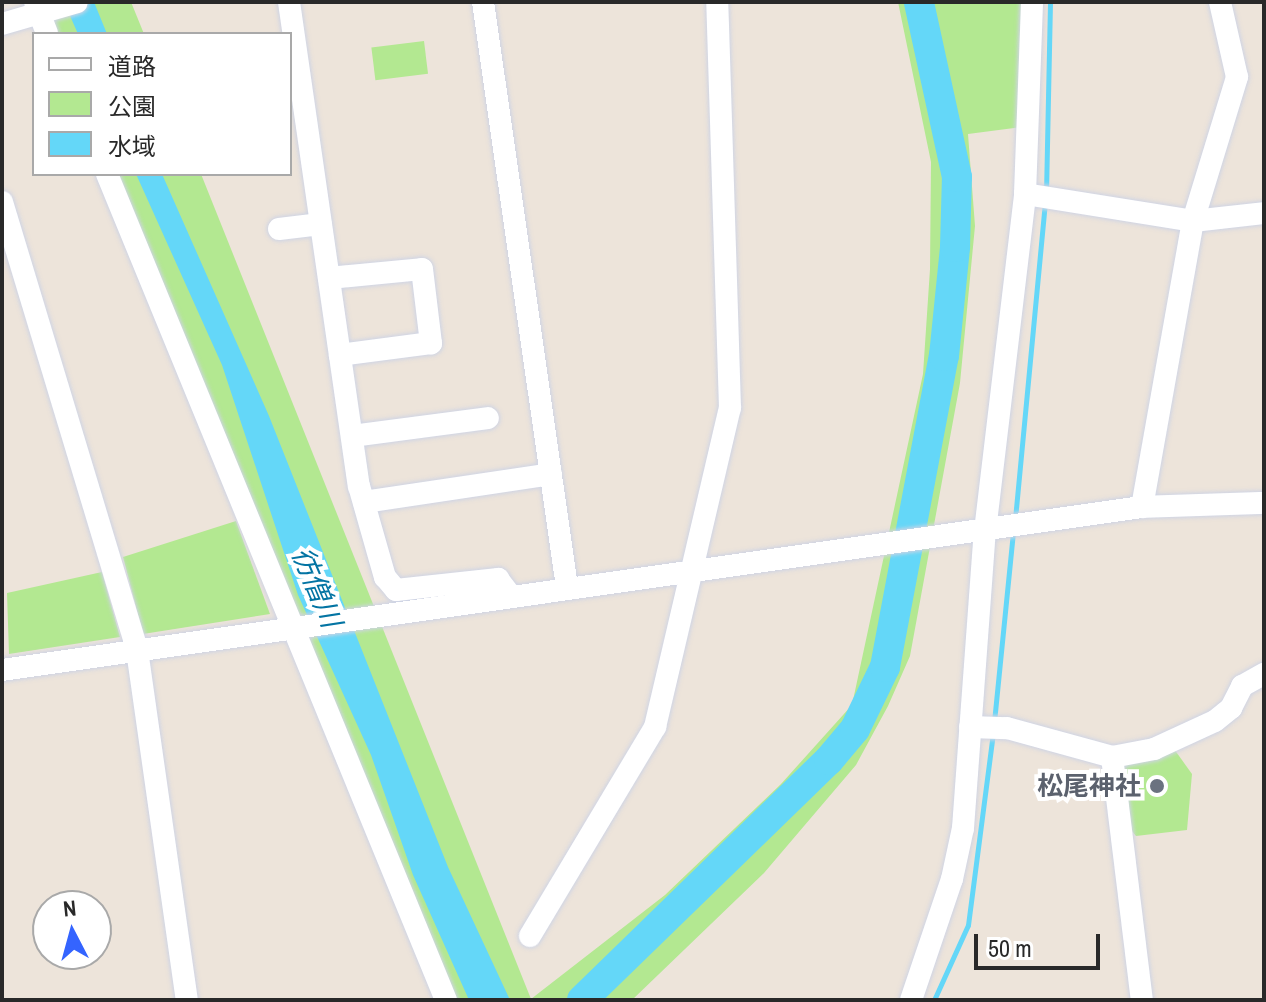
<!DOCTYPE html>
<html>
<head>
<meta charset="utf-8">
<style>
	body { margin:0 }
	#map { position:relative; width:1266px; height:1002px; overflow:hidden; background:#ede4da; font-family:"Archivo Narrow","Noto Sans JP",sans-serif }
	div>[style] { position:absolute }
	.green>* { inset:0; background:#b3e891; transform-origin:0 0 }
	.water>* { inset:0; background:#64d7f8 }
	.stream>* { height:5px; margin:-2.5px; padding:0 2.5px; transform-origin:2.5px; border-radius:2.5px; background:#64d7f8 }
	.river>* { height:30px; margin:-15px; padding:0 15px; transform-origin:15px; border-radius:15px; background:#64d7f8 }
	.roads { filter:drop-shadow(0 0 2px #cfd4e4) drop-shadow(0 0 2px #cfd4e4) }
	.minor>* { height:22px; margin:-11px; padding:0 11px; transform-origin:11px; border-radius:11px; background:#fff }
	.dots>* { width:22px; height:22px; translate:-50% -50%; box-sizing:border-box; border:4px solid #fff; border-radius:50% }
	span { translate:-50% -50%; white-space:nowrap; text-align:center; line-height:1.15; -webkit-text-stroke:8px #fff; paint-order:stroke }
	.worship-label { font-size:26px; color:#5b616d; font-weight:700 }
	.right { translate:-100% -50%; text-align:right }
	.water-label { font-size:28px; color:#0374a3; font-style:italic }
	.frame { position:absolute; inset:0; border:4px solid #292929; pointer-events:none }
	.legend { position:absolute; left:32px; top:32px; width:260px; height:144px; box-sizing:border-box; background:#fff; border:2px solid #a9a9a9; margin:0; padding:10px 14px; list-style:none; font-size:24px; color:#292929 }
	.legend li { display:flex; align-items:center; gap:16px; height:40px }
	.legend b { width:40px; border:2px solid #a9a9a9 }
	.north { position:absolute; left:32px; top:890px; width:80px; height:80px; box-sizing:border-box; background:#fff; border:2px solid #a9a9a9; border-radius:50%; rotate:354deg; font-size:22px; font-weight:700; line-height:32px; text-align:center; color:#292929 }
	.north::after { content:''; display:block; margin:auto; width:28px; height:36px; background:#3464ff; clip-path:polygon(50% 0,100% 100%,50% 72%,0 100%) }
	.scale { position:absolute; left:974px; top:934px; width:126px; height:36px; box-sizing:border-box; border:4px solid #292929; border-top:0; padding-left:10px; font-size:24px; line-height:28px; white-space:nowrap; color:#292929; -webkit-text-stroke:6px #fff; paint-order:stroke }
</style>
</head>
<body>
<div id="map">
	<div class="green">
		<div style="clip-path:polygon(44px 2px,131px 2px,144px 34px,55px 34px)"></div>
		<div style="clip-path:polygon(898px 2px,1028px 2px,1029px 126px,968px 134px,975px 226px,960px 383px,910px 656px,888px 706px,856px 765px,764px 873px,632px 1000px,449px 1000px,108px 174px,201px 174px,531px 999px,665px 895px,781px 784px,852px 705px,923px 374px,930px 269px,931px 162px)"></div>
		<div style="left:424px;top:41px;width:33px;height:53px;rotate:83deg"></div>
		<div style="clip-path:polygon(236px 521px,270px 614px,143px 634px,123px 557px)"></div>
		<div style="clip-path:polygon(102px 572px,120px 637px,9px 654px,7px 593px)"></div>
		<div style="clip-path:polygon(1169px 742px,1192px 774px,1187px 830px,1136px 836px,1119px 815px,1112px 757px)"></div>
	</div>
	<div class="water">
		<div style="clip-path:polygon(64px 2px,94px 2px,107px 34px,78px 34px)"></div>
		<div style="clip-path:polygon(136px 174px,162px 174px,269px 416px,448px 867px,510px 1000px,469px 1000px,413px 875px,371px 755px,298px 595px,222px 365px)"></div>
	</div>
	<div class="stream">
		<div style="left:1046px;top:193px;width:191px;rotate:-88.8deg"></div>
		<div style="left:1015px;top:519px;width:317px;rotate:-84.6deg"></div>
		<div style="left:994px;top:722px;width:190px;rotate:-84.3deg"></div>
		<div style="left:934px;top:1000px;width:82px;rotate:-65.6deg"></div>
		<div style="left:968px;top:925px;width:195px;rotate:-82.6deg"></div>
	</div>
	<div class="river">
		<div style="left:582px;top:1000px;width:344px;rotate:-44.2deg"></div>
		<div style="left:829px;top:760px;width:40px;rotate:-50deg"></div>
		<div style="left:855px;top:729px;width:69px;rotate:-64.2deg"></div>
		<div style="left:885px;top:667px;width:317px;rotate:-79.3deg"></div>
		<div style="left:944px;top:356px;width:110px;rotate:-84.2deg"></div>
		<div style="left:955px;top:247px;width:70px;rotate:-88.4deg"></div>
		<div style="left:957px;top:177px;width:179px;rotate:-102.3deg"></div>
	</div>
	<div class="roads">
		<div class="minor">
			<div style="left:35px;top:2px;width:34px;rotate:69deg"></div>
			<div style="left:289px;top:2px;width:489px;rotate:81.8deg"></div>
			<div style="left:359px;top:486px;width:95px;rotate:74.1deg"></div>
			<div style="left:385px;top:577px;width:17px;rotate:50deg"></div>
			<div style="left:396px;top:590px;width:103px;rotate:-6.2deg"></div>
			<div style="left:498px;top:579px;width:20px;rotate:53deg"></div>
			<div style="left:483px;top:2px;width:591px;rotate:81.83deg"></div>
			<div style="left:2px;top:24px;width:78px;rotate:-16.3deg"></div>
			<div style="left:107px;top:174px;width:893px;rotate:67.69deg"></div>
			<div style="left:1025px;top:194px;width:170px;rotate:9.1deg"></div>
			<div style="left:1193px;top:221px;width:71px;rotate:-6.4deg"></div>
			<div style="left:2px;top:202px;width:468px;rotate:73.2deg"></div>
			<div style="left:137px;top:650px;width:354px;rotate:81.9deg"></div>
			<div style="left:279px;top:229px;width:42px;rotate:-6.8deg"></div>
			<div style="left:329px;top:278px;width:93px;rotate:-5.5deg"></div>
			<div style="left:422px;top:269px;width:75px;rotate:83.1deg"></div>
			<div style="left:431px;top:343px;width:92px;rotate:172.5deg"></div>
			<div style="left:352px;top:436px;width:137px;rotate:-7.5deg"></div>
			<div style="left:364px;top:502px;width:189px;rotate:-8.5deg"></div>
			<div style="left:1142px;top:507px;width:291px;rotate:-79.9deg"></div>
			<div style="left:1193px;top:221px;width:151px;rotate:-73deg"></div>
			<div style="left:1237px;top:77px;width:77px;rotate:-102.8deg"></div>
			<div style="left:2px;top:670px;width:1152px;rotate:-8.14deg"></div>
			<div style="left:1142px;top:507px;width:122px;rotate:-1.9deg"></div>
			<div style="left:970px;top:727px;width:37px;rotate:2deg"></div>
			<div style="left:1007px;top:728px;width:109px;rotate:15.4deg"></div>
			<div style="left:1112px;top:757px;width:43px;rotate:-10.8deg"></div>
			<div style="left:1154px;top:749px;width:67px;rotate:-24.7deg"></div>
			<div style="left:1215px;top:721px;width:21px;rotate:-39deg"></div>
			<div style="left:1231px;top:708px;width:25px;rotate:-63deg"></div>
			<div style="left:1242px;top:686px;width:25px;rotate:-29deg"></div>
			<div style="left:1112px;top:757px;width:245px;rotate:83deg"></div>
			<div style="left:530px;top:936px;width:244px;rotate:-59.1deg"></div>
			<div style="left:655px;top:727px;width:328px;rotate:-76.8deg"></div>
			<div style="left:730px;top:408px;width:406px;rotate:-91.8deg"></div>
			<div style="left:911px;top:1000px;width:128px;rotate:-71.3deg"></div>
			<div style="left:952px;top:879px;width:52px;rotate:-77.8deg"></div>
			<div style="left:963px;top:828px;width:298px;rotate:-85.8deg"></div>
			<div style="left:985px;top:531px;width:339px;rotate:-83.2deg"></div>
			<div style="left:1025px;top:194px;width:192px;rotate:-87.9deg"></div>
		</div>
	</div>
	<div class="dots">
		<div style="left:1157px;top:786px;background:#6b7280"></div>
	</div>
	<div class="worship-label">
		<span class="right" style="left:1141px;top:786px">松尾神社</span>
	</div>
	<div class="water-label">
		<span style="left:317px;top:587px;rotate:67deg">彷僧川</span>
	</div>
	<div class="frame"></div>
	<ul class="legend">
	<li><b style="height:10px;background:#fff"></b>道路</li>
	<li><b style="height:22px;background:#b3e891"></b>公園</li>
	<li><b style="height:22px;background:#64d7f8"></b>水域</li>
	</ul>
	<div class="north">N</div>
	<div class="scale">50 m</div>
</div>
</body>
</html>
